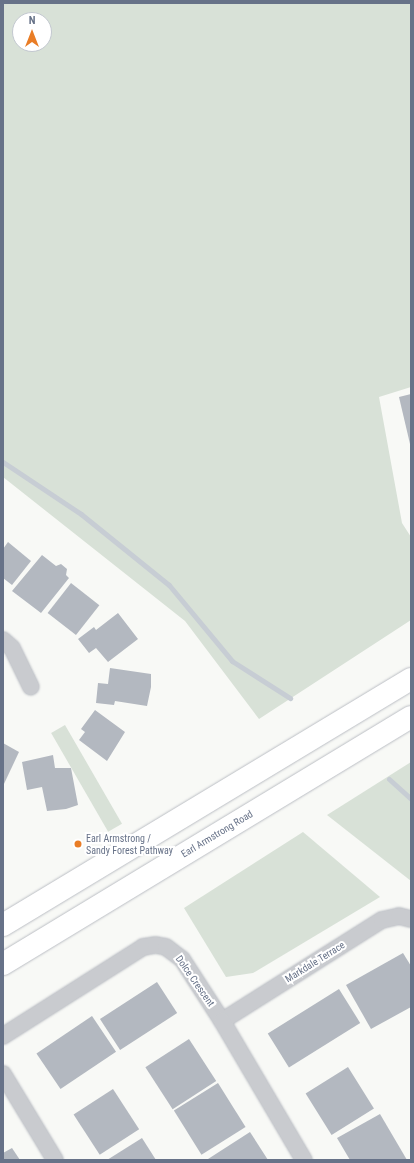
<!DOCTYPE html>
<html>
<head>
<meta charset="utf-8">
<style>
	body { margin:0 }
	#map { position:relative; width:414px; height:1163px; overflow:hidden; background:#f8f9f6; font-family:"Roboto Condensed",sans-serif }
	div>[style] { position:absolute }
	.green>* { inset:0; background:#d8e1d7; transform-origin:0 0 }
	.stream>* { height:5px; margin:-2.5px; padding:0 2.5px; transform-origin:2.5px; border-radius:2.5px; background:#c7cdd4 }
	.building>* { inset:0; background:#b3b8c0; transform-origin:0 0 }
	.roads { filter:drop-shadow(0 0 1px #bbbec4) drop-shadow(0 0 1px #bbbec4) }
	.street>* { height:16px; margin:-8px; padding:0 8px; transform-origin:8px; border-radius:8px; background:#c9cbcf }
	.secondary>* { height:22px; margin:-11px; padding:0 11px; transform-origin:11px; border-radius:11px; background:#fff }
	.dots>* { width:11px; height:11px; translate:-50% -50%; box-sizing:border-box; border:2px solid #fff; border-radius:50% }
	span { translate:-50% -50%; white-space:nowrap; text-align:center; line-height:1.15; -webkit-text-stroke:4px #fff; paint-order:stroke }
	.street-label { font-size:10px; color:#677288 }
	.poi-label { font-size:10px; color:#677288 }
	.left { translate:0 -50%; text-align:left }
	.frame { position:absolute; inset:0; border:4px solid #677288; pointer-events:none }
	.north { position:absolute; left:12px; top:12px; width:40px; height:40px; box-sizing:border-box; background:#fff; border:1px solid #c2c7cf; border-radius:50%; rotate:0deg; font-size:11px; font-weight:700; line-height:16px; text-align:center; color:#677288 }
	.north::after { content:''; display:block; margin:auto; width:14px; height:18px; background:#e97d26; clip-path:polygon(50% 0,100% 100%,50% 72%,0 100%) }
</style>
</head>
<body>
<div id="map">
	<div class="green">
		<div style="clip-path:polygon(evenodd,3px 3px,411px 3px,411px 387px,379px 397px,402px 523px,411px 537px,411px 620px,259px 719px,185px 621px,3px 477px,3px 3px,20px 20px,44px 20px,44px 44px,20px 44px,20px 20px)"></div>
		<div style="left:65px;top:725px;width:114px;height:16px;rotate:60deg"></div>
		<div style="clip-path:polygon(411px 762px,411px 881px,327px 815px)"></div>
		<div style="clip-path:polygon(303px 832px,380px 897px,253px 973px,226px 977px,184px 908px)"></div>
	</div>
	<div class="stream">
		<div style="left:3px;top:462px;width:94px;rotate:33.7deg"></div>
		<div style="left:81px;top:514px;width:113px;rotate:38.9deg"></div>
		<div style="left:169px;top:585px;width:99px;rotate:50.3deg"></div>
		<div style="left:232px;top:661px;width:69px;rotate:32.5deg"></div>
		<div style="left:389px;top:779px;width:30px;rotate:42deg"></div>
	</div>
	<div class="building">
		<div style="clip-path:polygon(411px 394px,411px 444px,410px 444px,399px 397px)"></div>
		<div style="clip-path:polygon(8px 542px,31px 561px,12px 585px,3px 578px,3px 549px)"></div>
		<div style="clip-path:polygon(42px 555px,56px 566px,61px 564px,67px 569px,66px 575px,69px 578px,41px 613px,12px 591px)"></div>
		<div style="left:71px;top:583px;width:36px;height:38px;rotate:38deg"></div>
		<div style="clip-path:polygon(118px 613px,138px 639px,108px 662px,96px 648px,89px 653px,78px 639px,94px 627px,96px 630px)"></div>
		<div style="clip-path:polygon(110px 668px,151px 674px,151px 687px,147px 706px,115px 701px,114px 705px,96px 703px,98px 683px,108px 684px)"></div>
		<div style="clip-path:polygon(95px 710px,125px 732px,107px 761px,79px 740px,85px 732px,81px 729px)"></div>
		<div style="clip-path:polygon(3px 743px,19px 752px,3px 786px)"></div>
		<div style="clip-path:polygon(53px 755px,55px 768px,71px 768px,78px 805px,66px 809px,47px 811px,42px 787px,27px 790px,22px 762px)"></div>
		<div style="clip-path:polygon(403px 953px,411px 966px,411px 1007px,371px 1029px,346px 985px)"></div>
		<div style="left:157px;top:982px;width:37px;height:68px;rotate:57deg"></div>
		<div style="left:339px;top:989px;width:40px;height:84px;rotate:58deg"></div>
		<div style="left:92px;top:1016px;width:43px;height:67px;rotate:56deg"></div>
		<div style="left:189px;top:1039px;width:50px;height:52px;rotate:57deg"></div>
		<div style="left:348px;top:1067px;width:49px;height:50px;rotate:58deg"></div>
		<div style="left:218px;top:1083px;width:52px;height:52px;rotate:58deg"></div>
		<div style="left:113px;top:1089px;width:48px;height:47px;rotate:57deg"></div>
		<div style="clip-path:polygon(380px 1114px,407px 1160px,350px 1160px,337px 1138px)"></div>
		<div style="clip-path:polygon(250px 1132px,268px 1160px,209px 1160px,208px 1159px)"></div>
		<div style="clip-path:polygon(142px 1138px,156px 1160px,107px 1160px)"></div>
		<div style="clip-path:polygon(12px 1148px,20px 1160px,3px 1160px,3px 1153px)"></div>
	</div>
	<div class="roads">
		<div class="street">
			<div style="left:3px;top:640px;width:12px;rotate:42deg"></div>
			<div style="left:12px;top:648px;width:43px;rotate:64deg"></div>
			<div style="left:222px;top:1021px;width:189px;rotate:-32.3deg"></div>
			<div style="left:382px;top:920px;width:17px;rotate:-13deg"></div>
			<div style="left:399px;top:916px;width:12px;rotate:14deg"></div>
			<div style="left:3px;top:1036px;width:166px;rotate:-32.4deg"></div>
			<div style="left:143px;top:947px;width:13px;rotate:-9deg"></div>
			<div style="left:156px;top:945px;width:10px;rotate:11deg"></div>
			<div style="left:166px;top:947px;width:20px;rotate:37deg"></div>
			<div style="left:182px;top:959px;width:74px;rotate:57.2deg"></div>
			<div style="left:222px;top:1021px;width:161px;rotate:59.5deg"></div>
			<div style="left:3px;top:1074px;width:100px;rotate:58.8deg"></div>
		</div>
		<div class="secondary">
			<div style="left:3px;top:925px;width:476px;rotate:-31.1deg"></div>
			<div style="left:3px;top:964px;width:477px;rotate:-31.2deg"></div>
		</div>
	</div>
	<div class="dots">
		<div style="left:78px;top:844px;background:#e97d26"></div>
	</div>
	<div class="street-label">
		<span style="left:217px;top:834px;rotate:-31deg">Earl Armstrong Road</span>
		<span style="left:315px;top:962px;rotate:-32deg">Markdale Terrace</span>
		<span style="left:195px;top:981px;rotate:55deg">Dolce Crescent</span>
	</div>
	<div class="poi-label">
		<span class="left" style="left:86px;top:844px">Earl Armstrong /<br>Sandy Forest Pathway</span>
	</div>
	<div class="frame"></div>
	<div class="north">N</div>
</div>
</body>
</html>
